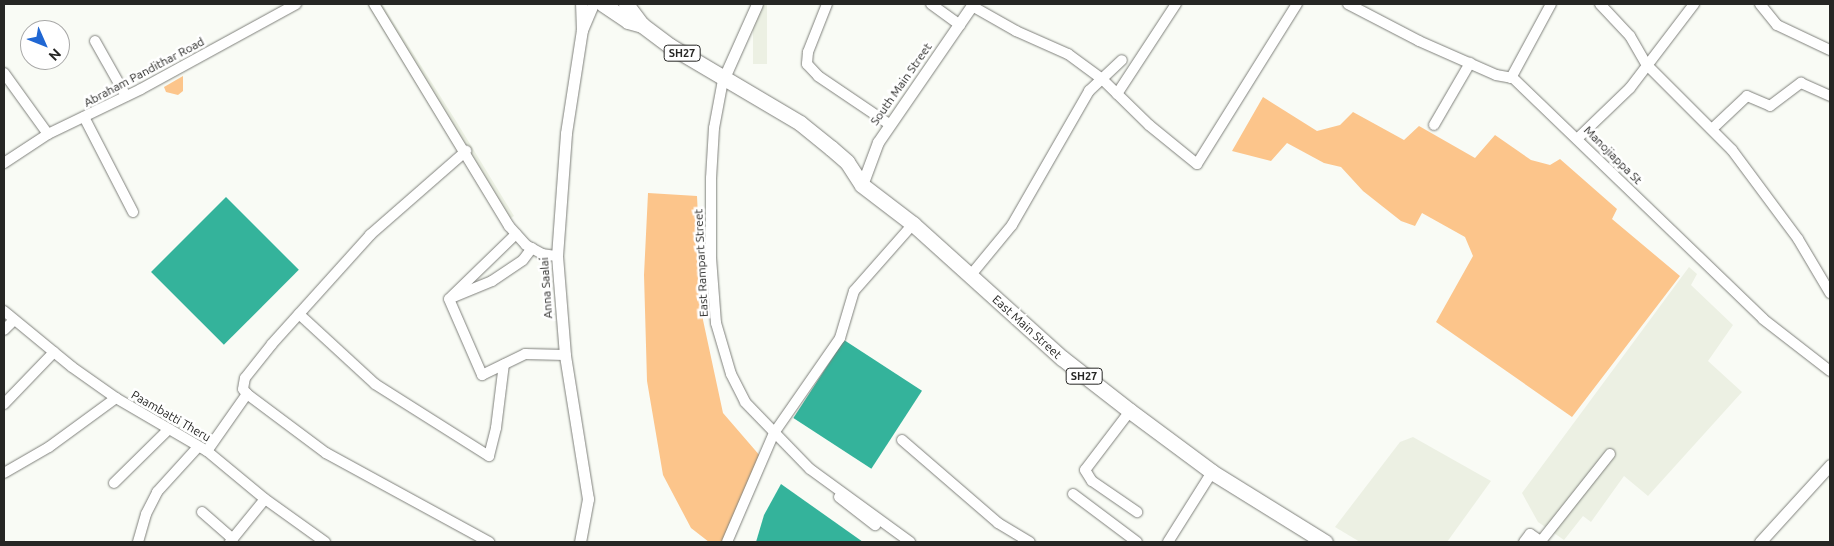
<!DOCTYPE html>
<html>
<head>
<meta charset="utf-8">
<style>
	body { margin:0 }
	#map { position:relative; width:1834px; height:546px; overflow:hidden; background:#f9fbf5; font-family:Ubuntu,sans-serif }
	div>[style] { position:absolute }
	.built>* { inset:0; background:#ecf0e3; transform-origin:0 0 }
	.green>* { inset:0; background:#fcc58b }
	.water>* { inset:0; background:#34b39b; transform-origin:0 0 }
	.roads { filter:drop-shadow(0 0 1px #7f807b) drop-shadow(0 0 1px #7f807b) }
	.minor>* { height:10px; margin:-5px; padding:0 5px; transform-origin:5px; border-radius:5px; background:#fff }
	.tertiary>* { height:11px; margin:-5.5px; padding:0 5.5px; transform-origin:5.5px; border-radius:5.5px; background:#fff }
	.primary>* { height:15px; margin:-7.5px; padding:0 7.5px; transform-origin:7.5px; border-radius:7.5px; background:#fff }
	span { translate:-50% -50%; white-space:nowrap; text-align:center; line-height:1.15; -webkit-text-stroke:5px #fff; paint-order:stroke }
	.shield-label span { padding:1px 4px; background:#fff; border:1px solid; border-radius:4px; -webkit-text-stroke-width:0 }
	.shield-label { font-size:11px; color:#262624; font-weight:700 }
	.street-label { font-size:12px; color:#262624 }
	.frame { position:absolute; inset:0; border:5px solid #262624; pointer-events:none }
	.north { position:absolute; left:20px; top:20px; width:50px; height:50px; box-sizing:border-box; background:#fff; border:1px solid #a8a8a7; border-radius:50%; rotate:134deg; font-size:14px; font-weight:700; line-height:20px; text-align:center; color:#262624 }
	.north::after { content:''; display:block; margin:auto; width:18px; height:22px; background:#2067d3; clip-path:polygon(50% 0,100% 100%,50% 72%,0 100%) }
</style>
</head>
<body>
<div id="map">
	<div class="built">
		<div style="clip-path:polygon(367px 4px,382px 4px,456px 121px,514px 216px,502px 224px)"></div>
		<div style="left:753px;top:4px;width:14px;height:60px"></div>
		<div style="clip-path:polygon(1689px 267px,1697px 274px,1691px 285px,1733px 325px,1708px 361px,1742px 392px,1648px 496px,1624px 476px,1591px 522px,1583px 516px,1564px 540px,1538px 522px,1522px 493px)"></div>
		<div style="clip-path:polygon(1413px 437px,1491px 481px,1447px 542px,1360px 542px,1335px 527px,1400px 442px)"></div>
	</div>
	<div class="green">
		<div style="clip-path:polygon(183px 76px,183px 91px,178px 95px,166px 92px,164px 87px)"></div>
		<div style="clip-path:polygon(1263px 97px,1317px 131px,1340px 125px,1353px 112px,1404px 140px,1419px 126px,1475px 158px,1495px 135px,1531px 160px,1550px 165px,1560px 159px,1617px 209px,1612px 219px,1680px 276px,1572px 417px,1436px 322px,1473px 256px,1465px 237px,1422px 213px,1415px 226px,1401px 221px,1363px 191px,1341px 167px,1324px 163px,1287px 143px,1271px 161px,1232px 151px)"></div>
		<div style="clip-path:polygon(648px 193px,697px 196px,703px 320px,723px 413px,761px 457px,731px 542px,709px 542px,691px 528px,663px 475px,647px 381px,644px 275px)"></div>
	</div>
	<div class="water">
		<div style="left:226px;top:197px;width:103px;height:106px;rotate:45deg"></div>
		<div style="left:844px;top:340px;width:93px;height:93px;rotate:33deg"></div>
		<div style="clip-path:polygon(781px 484px,863px 542px,756px 542px,764px 515px)"></div>
	</div>
	<div class="roads">
		<div class="minor">
			<div style="left:374px;top:4px;width:260px;rotate:58.7deg"></div>
			<div style="left:509px;top:226px;width:25px;rotate:48deg"></div>
			<div style="left:526px;top:245px;width:18px;rotate:29deg"></div>
			<div style="left:542px;top:254px;width:15px;rotate:8deg"></div>
			<div style="left:827px;top:4px;width:52px;rotate:111.6deg"></div>
			<div style="left:808px;top:52px;width:12px;rotate:95deg"></div>
			<div style="left:807px;top:64px;width:16px;rotate:47deg"></div>
			<div style="left:818px;top:76px;width:86px;rotate:34.1deg"></div>
			<div style="left:931px;top:4px;width:36px;rotate:36deg"></div>
			<div style="left:1348px;top:4px;width:80px;rotate:27.5deg"></div>
			<div style="left:1419px;top:41px;width:84px;rotate:23.8deg"></div>
			<div style="left:1496px;top:75px;width:17px;rotate:10deg"></div>
			<div style="left:1513px;top:78px;width:347px;rotate:43.9deg"></div>
			<div style="left:1763px;top:319px;width:85px;rotate:37.8deg"></div>
			<div style="left:1600px;top:4px;width:44px;rotate:46.8deg"></div>
			<div style="left:1630px;top:36px;width:34px;rotate:60deg"></div>
			<div style="left:1647px;top:65px;width:120px;rotate:45deg"></div>
			<div style="left:1732px;top:150px;width:111px;rotate:53.4deg"></div>
			<div style="left:1798px;top:239px;width:63px;rotate:59.3deg"></div>
			<div style="left:1760px;top:4px;width:27px;rotate:51deg"></div>
			<div style="left:1777px;top:25px;width:59px;rotate:25.3deg"></div>
			<div style="left:972px;top:6px;width:51px;rotate:29.6deg"></div>
			<div style="left:1016px;top:31px;width:57px;rotate:23.9deg"></div>
			<div style="left:1068px;top:54px;width:42px;rotate:36.3deg"></div>
			<div style="left:1102px;top:79px;width:66px;rotate:44.4deg"></div>
			<div style="left:1149px;top:125px;width:62px;rotate:39.1deg"></div>
			<div style="left:1197px;top:164px;width:189px;rotate:-58deg"></div>
			<div style="left:95px;top:41px;width:63px;rotate:60.6deg"></div>
			<div style="left:4px;top:73px;width:75px;rotate:54.2deg"></div>
			<div style="left:1511px;top:78px;width:84px;rotate:-61.6deg"></div>
			<div style="left:723px;top:80px;width:49px;rotate:100.6deg"></div>
			<div style="left:714px;top:128px;width:50px;rotate:93.4deg"></div>
			<div style="left:711px;top:178px;width:80px;rotate:90deg"></div>
			<div style="left:711px;top:258px;width:65px;rotate:85.6deg"></div>
			<div style="left:716px;top:323px;width:53px;rotate:73.6deg"></div>
			<div style="left:731px;top:374px;width:31px;rotate:63deg"></div>
			<div style="left:745px;top:402px;width:93px;rotate:45.9deg"></div>
			<div style="left:810px;top:469px;width:124px;rotate:36.1deg"></div>
			<div style="left:1117px;top:94px;width:108px;rotate:-56.8deg"></div>
			<div style="left:84px;top:117px;width:107px;rotate:62.7deg"></div>
			<div style="left:1434px;top:125px;width:72px;rotate:-59.9deg"></div>
			<div style="left:1712px;top:129px;width:48px;rotate:-43.3deg"></div>
			<div style="left:1747px;top:96px;width:25px;rotate:23deg"></div>
			<div style="left:1770px;top:106px;width:39px;rotate:-37deg"></div>
			<div style="left:1801px;top:83px;width:32px;rotate:24deg"></div>
			<div style="left:1578px;top:138px;width:72px;rotate:-43.9deg"></div>
			<div style="left:1630px;top:88px;width:106px;rotate:-52.7deg"></div>
			<div style="left:4px;top:163px;width:53px;rotate:-33.4deg"></div>
			<div style="left:48px;top:134px;width:103px;rotate:-25.8deg"></div>
			<div style="left:141px;top:89px;width:177px;rotate:-28.7deg"></div>
			<div style="left:516px;top:234px;width:93px;rotate:135.9deg"></div>
			<div style="left:449px;top:299px;width:83px;rotate:66.5deg"></div>
			<div style="left:482px;top:375px;width:48px;rotate:-26deg"></div>
			<div style="left:525px;top:354px;width:40px;rotate:1.4deg"></div>
			<div style="left:970px;top:276px;width:66px;rotate:-50.5deg"></div>
			<div style="left:1012px;top:225px;width:155px;rotate:-60.1deg"></div>
			<div style="left:1089px;top:91px;width:45px;rotate:-43.2deg"></div>
			<div style="left:453px;top:297px;width:42px;rotate:-22.3deg"></div>
			<div style="left:492px;top:281px;width:37px;rotate:-34deg"></div>
			<div style="left:523px;top:260px;width:15px;rotate:-53deg"></div>
			<div style="left:4px;top:311px;width:88px;rotate:39.5deg"></div>
			<div style="left:72px;top:367px;width:54px;rotate:35.2deg"></div>
			<div style="left:116px;top:398px;width:105px;rotate:30.2deg"></div>
			<div style="left:207px;top:451px;width:75px;rotate:39.6deg"></div>
			<div style="left:265px;top:499px;width:74px;rotate:35.6deg"></div>
			<div style="left:299px;top:314px;width:103px;rotate:42.6deg"></div>
			<div style="left:375px;top:384px;width:135px;rotate:32.3deg"></div>
			<div style="left:489px;top:456px;width:29px;rotate:-76deg"></div>
			<div style="left:496px;top:428px;width:64px;rotate:-82.9deg"></div>
			<div style="left:4px;top:330px;width:14px;rotate:-45deg"></div>
			<div style="left:247px;top:394px;width:99px;rotate:36.8deg"></div>
			<div style="left:326px;top:453px;width:186px;rotate:28.6deg"></div>
			<div style="left:4px;top:404px;width:72px;rotate:-46.1deg"></div>
			<div style="left:1130px;top:411px;width:74px;rotate:127.3deg"></div>
			<div style="left:1085px;top:470px;width:13px;rotate:58deg"></div>
			<div style="left:1092px;top:481px;width:55px;rotate:34.6deg"></div>
			<div style="left:902px;top:440px;width:127px;rotate:40.8deg"></div>
			<div style="left:998px;top:523px;width:37px;rotate:31deg"></div>
			<div style="left:207px;top:451px;width:70px;rotate:-54.9deg"></div>
			<div style="left:247px;top:394px;width:6px;rotate:-129deg"></div>
			<div style="left:243px;top:389px;width:11px;rotate:-80deg"></div>
			<div style="left:245px;top:378px;width:43px;rotate:-51.5deg"></div>
			<div style="left:272px;top:344px;width:147px;rotate:-48deg"></div>
			<div style="left:370px;top:235px;width:128px;rotate:-41.2deg"></div>
			<div style="left:4px;top:473px;width:52px;rotate:-30deg"></div>
			<div style="left:49px;top:447px;width:83px;rotate:-36.2deg"></div>
			<div style="left:114px;top:483px;width:77px;rotate:-44.5deg"></div>
			<div style="left:1073px;top:494px;width:80px;rotate:36.9deg"></div>
			<div style="left:839px;top:497px;width:46px;rotate:37.9deg"></div>
			<div style="left:202px;top:512px;width:41px;rotate:41.1deg"></div>
			<div style="left:1541px;top:541px;width:111px;rotate:-51.6deg"></div>
			<div style="left:138px;top:542px;width:29px;rotate:-74deg"></div>
			<div style="left:146px;top:514px;width:25px;rotate:-63deg"></div>
			<div style="left:157px;top:492px;width:61px;rotate:-47.7deg"></div>
			<div style="left:230px;top:542px;width:55px;rotate:-50.9deg"></div>
			<div style="left:727px;top:542px;width:119px;rotate:-66.7deg"></div>
			<div style="left:774px;top:433px;width:116px;rotate:-55.2deg"></div>
			<div style="left:840px;top:338px;width:49px;rotate:-73.4deg"></div>
			<div style="left:854px;top:291px;width:89px;rotate:-48.6deg"></div>
			<div style="left:1168px;top:542px;width:83px;rotate:-57.8deg"></div>
			<div style="left:1524px;top:542px;width:10px;rotate:-53deg"></div>
			<div style="left:1530px;top:534px;width:14px;rotate:34deg"></div>
		</div>
		<div class="tertiary">
			<div style="left:582px;top:30px;width:28px;rotate:-67deg"></div>
			<div style="left:723px;top:80px;width:83px;rotate:-65.9deg"></div>
			<div style="left:862px;top:185px;width:46px;rotate:-69.6deg"></div>
			<div style="left:878px;top:142px;width:168px;rotate:-55.5deg"></div>
			<div style="left:580px;top:542px;width:44px;rotate:-79.5deg"></div>
			<div style="left:588px;top:499px;width:146px;rotate:-99.1deg"></div>
			<div style="left:565px;top:355px;width:99px;rotate:-94.6deg"></div>
			<div style="left:557px;top:256px;width:123px;rotate:-85.8deg"></div>
			<div style="left:566px;top:133px;width:104px;rotate:-81.2deg"></div>
			<div style="left:582px;top:30px;width:26px;rotate:-92deg"></div>
			<div style="left:1760px;top:542px;width:104px;rotate:-47.7deg"></div>
		</div>
		<div class="primary">
			<div style="left:603px;top:4px;width:30px;rotate:34deg"></div>
			<div style="left:628px;top:21px;width:15px;rotate:16deg"></div>
			<div style="left:626px;top:4px;width:26px;rotate:53deg"></div>
			<div style="left:642px;top:25px;width:35px;rotate:37deg"></div>
			<div style="left:670px;top:46px;width:151px;rotate:30.6deg"></div>
			<div style="left:800px;top:123px;width:40px;rotate:39deg"></div>
			<div style="left:831px;top:148px;width:21px;rotate:41deg"></div>
			<div style="left:847px;top:162px;width:27px;rotate:57deg"></div>
			<div style="left:862px;top:185px;width:64px;rotate:37.4deg"></div>
			<div style="left:913px;top:224px;width:200px;rotate:42deg"></div>
			<div style="left:1062px;top:358px;width:86px;rotate:37.9deg"></div>
			<div style="left:1130px;top:411px;width:102px;rotate:36.6deg"></div>
			<div style="left:1212px;top:472px;width:133px;rotate:31.8deg"></div>
		</div>
	</div>
	<div class="shield-label">
		<span style="left:682px;top:53px">SH27</span>
		<span style="left:1084px;top:376px">SH27</span>
	</div>
	<div class="street-label">
		<span style="left:144px;top:72px;rotate:-28deg">Abraham Pandithar Road</span>
		<span style="left:901px;top:84px;rotate:-55deg">South Main Street</span>
		<span style="left:1613px;top:155px;rotate:45deg">Manojiappa St</span>
		<span style="left:701px;top:263px;rotate:-93deg">East Rampart Street</span>
		<span style="left:546px;top:288px;rotate:-94deg">Anna Saalai</span>
		<span style="left:1027px;top:327px;rotate:42deg">East Main Street</span>
		<span style="left:171px;top:416px;rotate:30deg">Paambatti Theru</span>
	</div>
	<div class="frame"></div>
	<div class="north">N</div>
</div>
</body>
</html>
